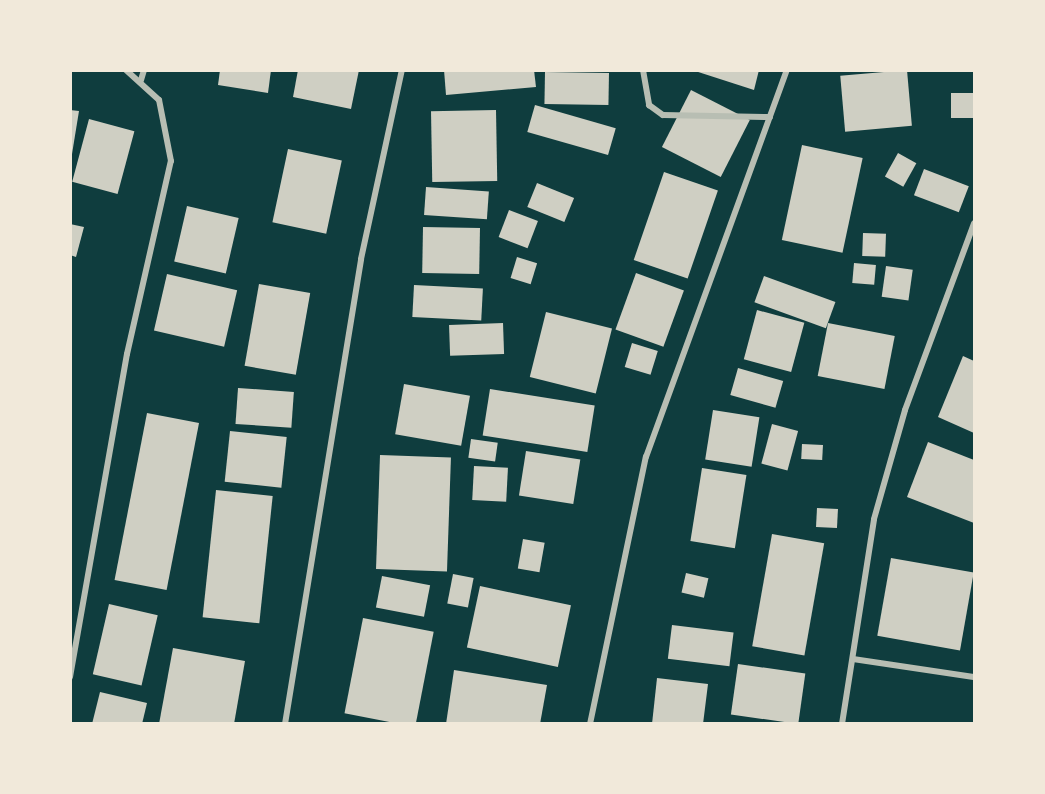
<!DOCTYPE html>
<html>
<head>
<meta charset="utf-8">
<style>
	body { margin:0 }
	#map { position:relative; width:1045px; height:794px; overflow:hidden; background:#0f3d3e; font-family:"Fira Sans Condensed",sans-serif }
	div>[style] { position:absolute }
	.building>* { inset:0; background:#cfcfc3; transform-origin:0 0 }
	.minor>* { height:6px; margin:-3px; padding:0 3px; transform-origin:3px; border-radius:3px; background:#b8beb3 }
	span { translate:-50% -50%; white-space:nowrap; text-align:center; line-height:1.15; -webkit-text-stroke:4.5px #f1e9da; paint-order:stroke }
	.frame { position:absolute; inset:0; border:72px solid #f1e9da; pointer-events:none }
</style>
</head>
<body>
<div id="map">
	<div class="building">
		<div style="clip-path:polygon(220px 70px,271px 70px,268px 93px,218px 85px)"></div>
		<div style="clip-path:polygon(298px 70px,359px 70px,351px 109px,293px 97px)"></div>
		<div style="clip-path:polygon(444px 70px,534px 70px,536px 87px,446px 95px)"></div>
		<div style="clip-path:polygon(692px 70px,759px 70px,754px 90px)"></div>
		<div style="left:907px;top:70px;width:56px;height:67px;rotate:85deg"></div>
		<div style="left:545px;top:72px;width:64px;height:32px;rotate:1deg"></div>
		<div style="left:691px;top:90px;width:66px;height:64px;rotate:27deg"></div>
		<div style="left:974px;top:93px;width:25px;height:23px;rotate:90deg"></div>
		<div style="left:535px;top:105px;width:84px;height:28px;rotate:16deg"></div>
		<div style="clip-path:polygon(70px 110px,79px 111px,72px 154px,70px 153px)"></div>
		<div style="left:496px;top:110px;width:71px;height:65px;rotate:89deg"></div>
		<div style="left:89px;top:119px;width:47px;height:65px;rotate:15deg"></div>
		<div style="left:802px;top:145px;width:62px;height:97px;rotate:12deg"></div>
		<div style="left:288px;top:149px;width:55px;height:75px;rotate:12deg"></div>
		<div style="left:898px;top:153px;width:21px;height:27px;rotate:29deg"></div>
		<div style="left:924px;top:169px;width:48px;height:28px;rotate:21deg"></div>
		<div style="left:664px;top:172px;width:57px;height:93px;rotate:19deg"></div>
		<div style="left:537px;top:183px;width:40px;height:26px;rotate:22deg"></div>
		<div style="left:426px;top:187px;width:63px;height:28px;rotate:4deg"></div>
		<div style="left:187px;top:206px;width:53px;height:57px;rotate:13deg"></div>
		<div style="left:509px;top:210px;width:31px;height:29px;rotate:21deg"></div>
		<div style="clip-path:polygon(70px 224px,84px 227px,76px 257px,70px 255px)"></div>
		<div style="left:423px;top:227px;width:57px;height:46px;rotate:1deg"></div>
		<div style="left:863px;top:233px;width:23px;height:23px;rotate:2deg"></div>
		<div style="left:517px;top:257px;width:21px;height:22px;rotate:17deg"></div>
		<div style="left:854px;top:263px;width:22px;height:20px;rotate:5deg"></div>
		<div style="left:886px;top:266px;width:27px;height:31px;rotate:8deg"></div>
		<div style="left:636px;top:273px;width:51px;height:60px;rotate:20deg"></div>
		<div style="left:167px;top:274px;width:72px;height:58px;rotate:13deg"></div>
		<div style="left:764px;top:276px;width:76px;height:28px;rotate:20deg"></div>
		<div style="left:259px;top:284px;width:52px;height:83px;rotate:10deg"></div>
		<div style="left:414px;top:285px;width:69px;height:32px;rotate:3deg"></div>
		<div style="left:757px;top:310px;width:49px;height:51px;rotate:15deg"></div>
		<div style="left:546px;top:312px;width:68px;height:67px;rotate:14deg"></div>
		<div style="left:503px;top:323px;width:31px;height:54px;rotate:88deg"></div>
		<div style="left:828px;top:323px;width:68px;height:54px;rotate:11deg"></div>
		<div style="left:632px;top:343px;width:27px;height:25px;rotate:17deg"></div>
		<div style="clip-path:polygon(963px 356px,974px 361px,974px 433px,938px 417px)"></div>
		<div style="left:738px;top:368px;width:47px;height:28px;rotate:16deg"></div>
		<div style="left:404px;top:384px;width:67px;height:51px;rotate:10deg"></div>
		<div style="left:238px;top:388px;width:56px;height:36px;rotate:4deg"></div>
		<div style="left:490px;top:389px;width:106px;height:47px;rotate:9deg"></div>
		<div style="left:713px;top:410px;width:47px;height:50px;rotate:9deg"></div>
		<div style="left:147px;top:413px;width:53px;height:170px;rotate:11deg"></div>
		<div style="left:772px;top:424px;width:27px;height:41px;rotate:15deg"></div>
		<div style="left:230px;top:431px;width:57px;height:51px;rotate:6deg"></div>
		<div style="left:471px;top:439px;width:27px;height:19px;rotate:8deg"></div>
		<div style="clip-path:polygon(928px 442px,974px 460px,974px 523px,907px 497px)"></div>
		<div style="left:802px;top:444px;width:21px;height:15px;rotate:3deg"></div>
		<div style="left:526px;top:451px;width:55px;height:45px;rotate:9deg"></div>
		<div style="left:380px;top:455px;width:71px;height:114px;rotate:2deg"></div>
		<div style="left:474px;top:466px;width:34px;height:34px;rotate:3deg"></div>
		<div style="left:702px;top:468px;width:45px;height:74px;rotate:9deg"></div>
		<div style="left:216px;top:490px;width:57px;height:128px;rotate:6deg"></div>
		<div style="left:817px;top:508px;width:21px;height:19px;rotate:3deg"></div>
		<div style="left:772px;top:534px;width:53px;height:114px;rotate:10deg"></div>
		<div style="left:523px;top:539px;width:22px;height:30px;rotate:10deg"></div>
		<div style="left:891px;top:558px;width:84px;height:79px;rotate:10deg"></div>
		<div style="left:686px;top:573px;width:23px;height:20px;rotate:13deg"></div>
		<div style="left:453px;top:574px;width:21px;height:30px;rotate:11deg"></div>
		<div style="left:382px;top:576px;width:49px;height:32px;rotate:11deg"></div>
		<div style="left:480px;top:586px;width:93px;height:63px;rotate:12deg"></div>
		<div style="left:109px;top:604px;width:50px;height:72px;rotate:13deg"></div>
		<div style="left:363px;top:618px;width:72px;height:97px;rotate:11deg"></div>
		<div style="left:672px;top:625px;width:62px;height:34px;rotate:7deg"></div>
		<div style="clip-path:polygon(173px 648px,245px 661px,234px 724px,159px 724px)"></div>
		<div style="left:738px;top:664px;width:68px;height:51px;rotate:8deg"></div>
		<div style="clip-path:polygon(454px 670px,547px 685px,540px 724px,446px 724px)"></div>
		<div style="clip-path:polygon(657px 678px,708px 684px,703px 724px,652px 724px)"></div>
		<div style="clip-path:polygon(100px 692px,147px 703px,142px 724px,92px 724px)"></div>
	</div>
	<div class="minor">
		<div style="left:643px;top:70px;width:36px;rotate:80deg"></div>
		<div style="left:649px;top:105px;width:17px;rotate:36deg"></div>
		<div style="left:663px;top:115px;width:107px;rotate:1.1deg"></div>
		<div style="left:141px;top:80px;width:10px;rotate:-73deg"></div>
		<div style="left:853px;top:659px;width:122px;rotate:8.5deg"></div>
		<div style="left:70px;top:677px;width:328px;rotate:-80deg"></div>
		<div style="left:127px;top:354px;width:198px;rotate:-77.2deg"></div>
		<div style="left:171px;top:161px;width:62px;rotate:-101.1deg"></div>
		<div style="left:159px;top:100px;width:45px;rotate:-137.7deg"></div>
		<div style="left:285px;top:724px;width:471px;rotate:-80.7deg"></div>
		<div style="left:361px;top:259px;width:193px;rotate:-77.8deg"></div>
		<div style="left:590px;top:724px;width:273px;rotate:-78.2deg"></div>
		<div style="left:646px;top:457px;width:412px;rotate:-70deg"></div>
		<div style="left:842px;top:724px;width:207px;rotate:-81.1deg"></div>
		<div style="left:874px;top:519px;width:113px;rotate:-74.1deg"></div>
		<div style="left:905px;top:410px;width:199px;rotate:-69.7deg"></div>
	</div>
	<div class="frame"></div>
</div>
</body>
</html>
